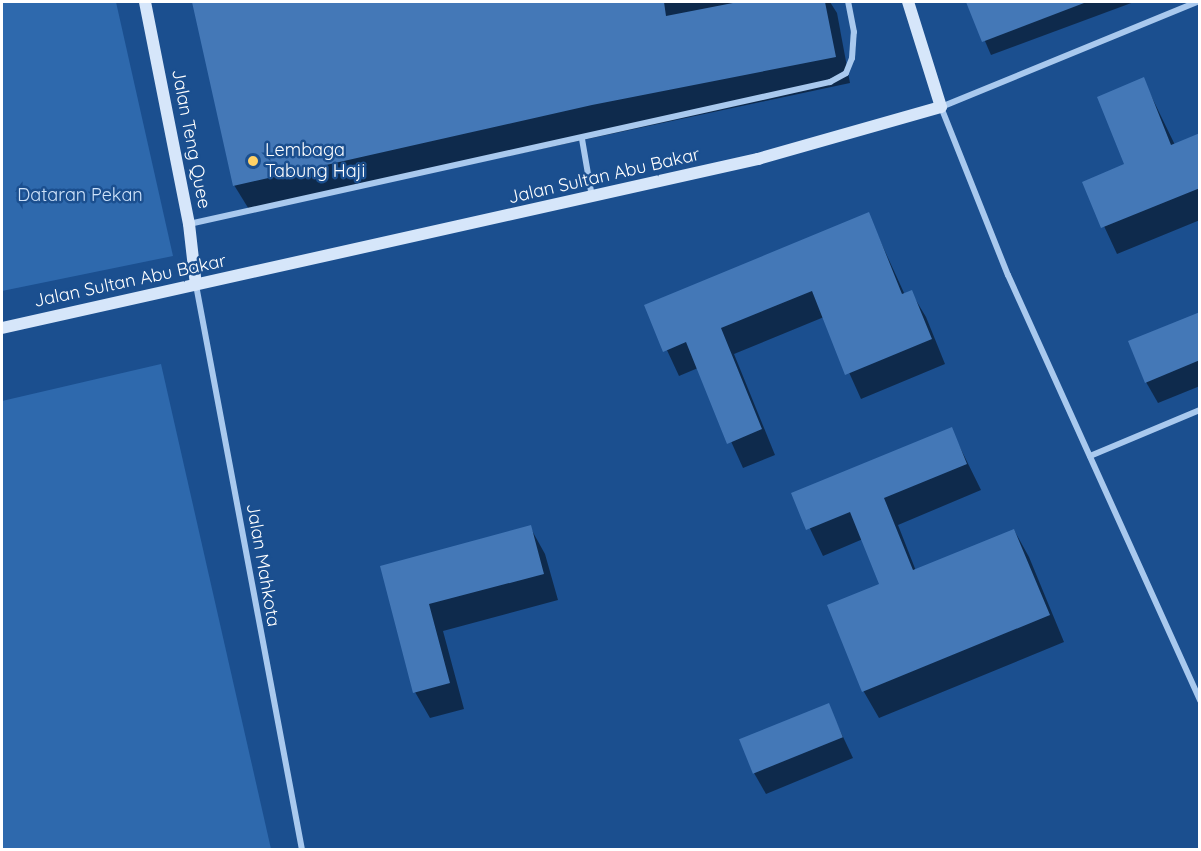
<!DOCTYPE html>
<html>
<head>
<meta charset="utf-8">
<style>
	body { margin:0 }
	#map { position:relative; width:1201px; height:851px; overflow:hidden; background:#1b4f8f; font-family:Quicksand,sans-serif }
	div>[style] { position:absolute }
	.green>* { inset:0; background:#2e69ad }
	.shadow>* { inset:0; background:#0007 }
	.building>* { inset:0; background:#4478b7; transform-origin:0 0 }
	.street>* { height:6px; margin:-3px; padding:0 3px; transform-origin:3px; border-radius:3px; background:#a9c9ee }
	.secondary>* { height:12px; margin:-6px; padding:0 6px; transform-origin:6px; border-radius:6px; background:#d6e6fa }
	.dots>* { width:16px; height:16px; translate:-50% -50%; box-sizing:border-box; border:3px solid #1b4f8f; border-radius:50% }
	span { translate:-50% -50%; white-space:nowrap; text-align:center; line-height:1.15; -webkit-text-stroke:5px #1b4f8f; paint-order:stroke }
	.street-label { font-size:18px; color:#fff }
	.poi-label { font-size:18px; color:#fff }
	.left { translate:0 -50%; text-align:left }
	.park-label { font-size:18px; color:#cfe3fa }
	.frame { position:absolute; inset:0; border:3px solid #fff; pointer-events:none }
</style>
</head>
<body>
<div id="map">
	<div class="green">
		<div style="clip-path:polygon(2px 2px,116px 2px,173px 256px,2px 291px)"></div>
		<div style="clip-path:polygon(161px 364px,271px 849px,2px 849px,2px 401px)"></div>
	</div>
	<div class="shadow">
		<div style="clip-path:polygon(194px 2px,830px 2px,837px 13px,850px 83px,250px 211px,234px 185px)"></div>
		<div style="clip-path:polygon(968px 2px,1134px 2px,991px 55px)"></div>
		<div style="clip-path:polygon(1143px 79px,1175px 145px,1200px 140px,1200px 220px,1117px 254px,1084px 183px,1126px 165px)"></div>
		<div style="clip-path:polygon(868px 214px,905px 295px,911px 292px,926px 317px,945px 364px,861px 399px,824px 317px,734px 354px,775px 455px,743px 468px,698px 368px,679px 376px,646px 305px)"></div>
		<div style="clip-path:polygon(1200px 313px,1200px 386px,1158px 403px,1146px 382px)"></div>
		<div style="clip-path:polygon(951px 429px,981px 490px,898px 525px,916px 571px,1014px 530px,1029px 557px,1064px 642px,879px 718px,864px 692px,829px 606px,881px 585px,863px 539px,823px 556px,793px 493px)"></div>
		<div style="clip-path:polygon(530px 527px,545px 554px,558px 600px,443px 631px,464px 709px,430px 718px,415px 692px,381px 567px)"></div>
		<div style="clip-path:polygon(828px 705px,853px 758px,766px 794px,754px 773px)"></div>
	</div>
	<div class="building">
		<div style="clip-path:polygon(192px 2px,664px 2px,666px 16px,738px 2px,825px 2px,836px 57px,592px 105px,233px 186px)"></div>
		<div style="clip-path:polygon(966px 2px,1084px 2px,1084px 3px,982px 42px)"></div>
		<div style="clip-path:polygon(1144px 77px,1171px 145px,1200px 133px,1200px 188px,1101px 228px,1082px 182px,1124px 164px,1097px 97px)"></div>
		<div style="clip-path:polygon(869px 212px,902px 294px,912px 290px,932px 339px,845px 375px,812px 291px,721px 328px,762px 429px,727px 444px,686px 342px,663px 352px,644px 305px)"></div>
		<div style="clip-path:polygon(1200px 312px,1200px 360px,1145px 383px,1128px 341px)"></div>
		<div style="clip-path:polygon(952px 427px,967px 464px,884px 498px,913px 570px,1014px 529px,1050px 615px,862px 692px,827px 605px,879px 584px,850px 512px,806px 530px,791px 493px)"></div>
		<div style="clip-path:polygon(531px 525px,544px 574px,429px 604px,450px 683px,413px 693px,380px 566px)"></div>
		<div style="left:829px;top:703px;width:37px;height:97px;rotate:68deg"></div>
	</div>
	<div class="street">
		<div style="left:1197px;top:2px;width:277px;rotate:157.7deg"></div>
		<div style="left:941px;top:107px;width:181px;rotate:68.3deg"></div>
		<div style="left:1008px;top:275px;width:467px;rotate:65.7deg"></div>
		<div style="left:582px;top:139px;width:59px;rotate:80.2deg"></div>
		<div style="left:189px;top:224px;width:657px;rotate:-12.49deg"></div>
		<div style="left:830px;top:82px;width:18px;rotate:-29deg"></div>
		<div style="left:846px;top:73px;width:16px;rotate:-68deg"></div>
		<div style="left:852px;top:58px;width:26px;rotate:-86deg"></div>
		<div style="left:854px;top:32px;width:31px;rotate:-101deg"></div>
		<div style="left:196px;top:285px;width:575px;rotate:79.37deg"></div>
		<div style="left:1090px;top:456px;width:119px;rotate:-22.7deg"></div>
	</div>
	<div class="secondary">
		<div style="left:145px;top:2px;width:226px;rotate:78.8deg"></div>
		<div style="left:189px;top:224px;width:61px;rotate:83.5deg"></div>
		<div style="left:2px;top:328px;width:775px;rotate:-12.6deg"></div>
		<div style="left:758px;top:159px;width:190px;rotate:-15.9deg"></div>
		<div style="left:941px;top:107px;width:110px;rotate:-107.4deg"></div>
	</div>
	<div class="dots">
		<div style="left:253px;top:161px;background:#ffd166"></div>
	</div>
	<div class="street-label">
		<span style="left:191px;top:139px;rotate:79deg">Jalan Teng Quee</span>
		<span style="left:604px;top:176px;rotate:-13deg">Jalan Sultan Abu Bakar</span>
		<span style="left:130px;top:281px;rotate:-12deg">Jalan Sultan Abu Bakar</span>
		<span style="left:263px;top:565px;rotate:80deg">Jalan Mahkota</span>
	</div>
	<div class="poi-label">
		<span class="left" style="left:265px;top:161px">Lembaga<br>Tabung Haji</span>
	</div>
	<div class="park-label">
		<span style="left:80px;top:195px">Dataran Pekan</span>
	</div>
	<div class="frame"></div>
</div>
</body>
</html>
